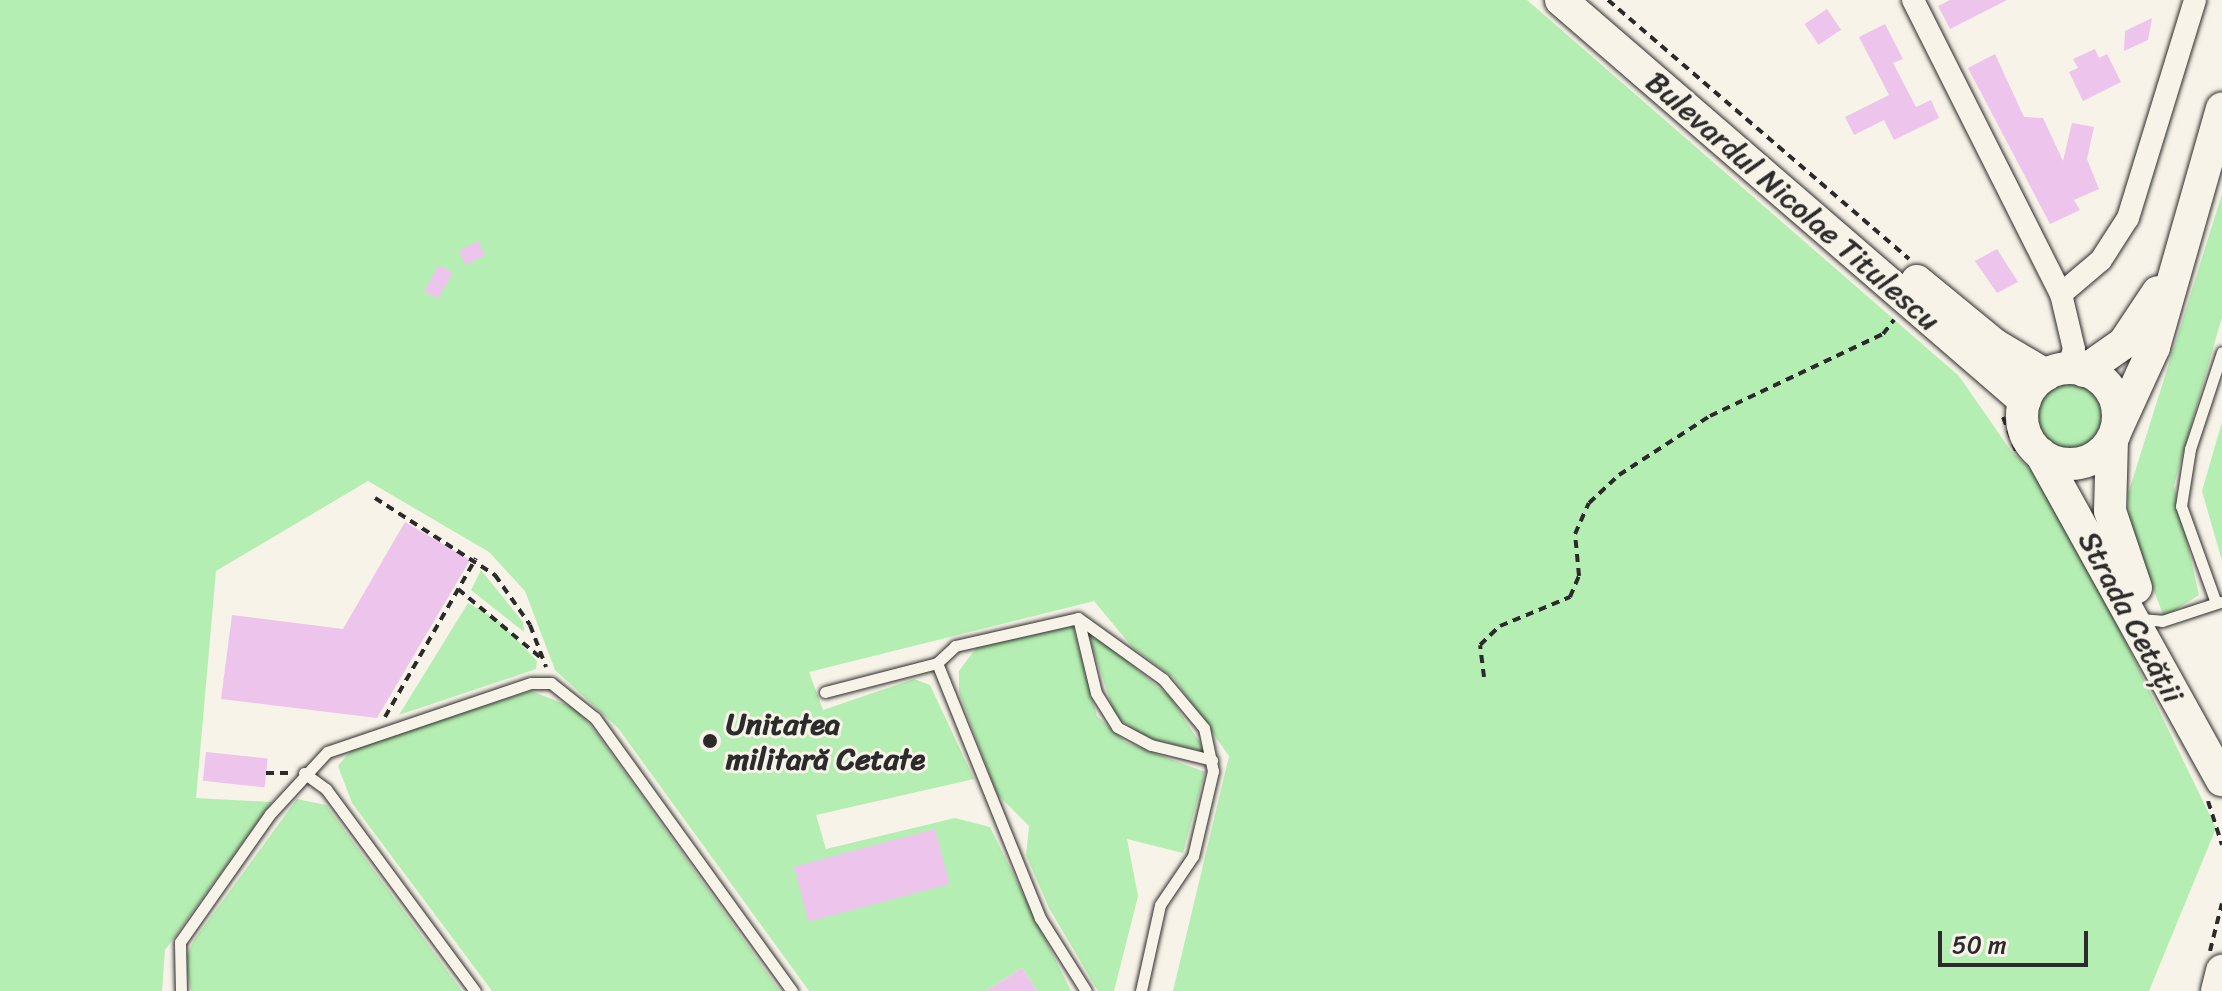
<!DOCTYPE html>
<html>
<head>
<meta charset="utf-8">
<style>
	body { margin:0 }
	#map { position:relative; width:2222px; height:991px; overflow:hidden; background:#f7f3e8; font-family:Sriracha,sans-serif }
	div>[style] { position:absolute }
	.green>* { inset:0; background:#b5eeb2 }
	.round { border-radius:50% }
	.building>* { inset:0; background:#edc4ec; transform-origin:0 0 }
	.path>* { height:4px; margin-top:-2px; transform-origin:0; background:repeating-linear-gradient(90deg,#2b2b2b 0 8px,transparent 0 14px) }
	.roads { filter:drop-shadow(0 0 2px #2b2b2b) drop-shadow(0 0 2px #2b2b2b) }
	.lane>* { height:11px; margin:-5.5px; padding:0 5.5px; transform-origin:5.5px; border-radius:5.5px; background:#f7f3e8 }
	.street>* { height:22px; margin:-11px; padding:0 11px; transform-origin:11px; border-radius:11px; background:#f7f3e8 }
	.secondary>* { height:32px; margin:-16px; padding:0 16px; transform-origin:16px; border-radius:16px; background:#f7f3e8 }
	.secondary>.ring { margin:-16px; padding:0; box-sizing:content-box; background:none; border:32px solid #f7f3e8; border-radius:50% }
	.dots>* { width:22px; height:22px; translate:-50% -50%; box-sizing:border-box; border:4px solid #f7f3e8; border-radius:50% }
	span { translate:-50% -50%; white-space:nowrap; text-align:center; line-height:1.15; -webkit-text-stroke:6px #f7f3e8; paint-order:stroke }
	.street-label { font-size:30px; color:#2b2b2b }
	.poi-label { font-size:30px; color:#2b2b2b; font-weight:700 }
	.left { translate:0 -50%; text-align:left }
	.scale { position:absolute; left:1938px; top:931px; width:150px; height:36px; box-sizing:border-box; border:4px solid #2b2b2b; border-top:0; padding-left:10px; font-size:24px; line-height:28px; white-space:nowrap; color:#2b2b2b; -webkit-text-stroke:6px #f7f3e8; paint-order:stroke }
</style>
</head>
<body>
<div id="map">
	<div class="green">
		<div style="clip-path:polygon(0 0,1527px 0,1959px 376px,2011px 451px,2052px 490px,2216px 828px,2149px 991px,1173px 991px,1229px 756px,1173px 677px,1132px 647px,1094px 601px,809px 672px,823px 710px,914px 679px,930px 685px,974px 779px,816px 815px,826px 849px,955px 818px,990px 827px,1071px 991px,1037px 991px,1022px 968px,986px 991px,809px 991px,618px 728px,555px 670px,525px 591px,489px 552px,368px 481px,216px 571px,196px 798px,272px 802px,165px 950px,162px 991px,0 991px)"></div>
		<div style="clip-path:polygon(2222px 194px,2222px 317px,2174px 485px,2199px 595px,2164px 617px,2129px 525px,2128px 494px)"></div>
		<div class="round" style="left:2035px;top:381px;width:70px;height:70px"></div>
		<div style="clip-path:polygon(2222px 422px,2222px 561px,2202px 491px)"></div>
		<div style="clip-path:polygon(481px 570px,523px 622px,524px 632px,471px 590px)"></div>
		<div style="clip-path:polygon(468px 603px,499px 621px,537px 661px,536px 669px,399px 715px)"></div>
		<div style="clip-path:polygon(1073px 626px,1097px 716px,1125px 742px,1205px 772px,1183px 853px,1127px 839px,1138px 896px,1114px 991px,1098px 991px,1049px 908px,1026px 855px,1029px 826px,997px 794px,959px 692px,959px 671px,977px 647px)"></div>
		<div style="clip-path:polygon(1086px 627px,1170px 697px,1206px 752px,1147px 738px,1115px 716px)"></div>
		<div style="clip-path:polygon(531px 691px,575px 708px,597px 734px,780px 991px,492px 991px,352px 803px,338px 766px,354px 747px)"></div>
		<div style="clip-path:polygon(297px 799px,326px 805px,462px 991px,191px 991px,185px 959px,194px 940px)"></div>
	</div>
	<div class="building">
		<div style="clip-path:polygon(1950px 0,2007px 0,1950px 29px,1938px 6px)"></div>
		<div style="left:1827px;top:9px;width:25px;height:27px;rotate:56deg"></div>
		<div style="clip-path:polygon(2152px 18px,2148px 40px,2124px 51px,2125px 31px)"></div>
		<div style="clip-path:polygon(1885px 24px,1903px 59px,1893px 63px,1916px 107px,1931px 100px,1939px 118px,1894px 140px,1884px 120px,1854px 135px,1845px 117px,1889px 95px,1859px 37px)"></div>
		<div style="clip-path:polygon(2095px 49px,2099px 58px,2107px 54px,2121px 82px,2083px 101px,2069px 72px,2078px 68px,2073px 59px)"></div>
		<div style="clip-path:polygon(1995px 54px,2024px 117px,2043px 118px,2063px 161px,2072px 123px,2094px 127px,2087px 159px,2099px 189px,2074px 200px,2080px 210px,2050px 224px,1968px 68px)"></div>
		<div style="left:478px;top:241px;width:16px;height:22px;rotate:63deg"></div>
		<div style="clip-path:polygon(1997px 249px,2018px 282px,1997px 293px,1975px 261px)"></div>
		<div style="left:439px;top:265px;width:16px;height:30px;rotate:30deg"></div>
		<div style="clip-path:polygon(405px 522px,470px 560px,377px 718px,221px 699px,232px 615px,343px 629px)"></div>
		<div style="left:206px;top:752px;width:62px;height:29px;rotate:6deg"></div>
		<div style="left:935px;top:829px;width:57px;height:146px;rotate:75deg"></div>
		<div style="clip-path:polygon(1022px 968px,1037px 991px,986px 991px)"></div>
	</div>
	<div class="path">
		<div style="left:1608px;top:0;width:397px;rotate:40.7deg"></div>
		<div style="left:2003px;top:417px;width:40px;rotate:69deg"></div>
		<div style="left:375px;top:498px;width:143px;rotate:32.7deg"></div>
		<div style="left:495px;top:575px;width:61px;rotate:55deg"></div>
		<div style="left:530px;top:625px;width:45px;rotate:69.1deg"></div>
		<div style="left:458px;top:589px;width:108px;rotate:39.7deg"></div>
		<div style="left:1484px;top:677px;width:32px;rotate:-97deg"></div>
		<div style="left:1480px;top:645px;width:28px;rotate:-44deg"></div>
		<div style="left:1500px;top:626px;width:76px;rotate:-22.5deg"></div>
		<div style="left:1570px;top:597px;width:23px;rotate:-67deg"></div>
		<div style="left:1579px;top:576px;width:42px;rotate:-95.4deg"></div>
		<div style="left:1575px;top:534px;width:34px;rotate:-66deg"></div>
		<div style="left:1589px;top:503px;width:41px;rotate:-43deg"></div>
		<div style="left:1619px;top:475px;width:108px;rotate:-33deg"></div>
		<div style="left:1710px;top:416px;width:191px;rotate:-25.4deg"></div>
		<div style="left:1883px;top:334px;width:18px;rotate:-52deg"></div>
		<div style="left:385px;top:717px;width:183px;rotate:-60.2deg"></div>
		<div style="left:266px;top:773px;width:22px"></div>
		<div style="left:2208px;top:801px;width:46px;rotate:72.3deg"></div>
		<div style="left:2210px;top:951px;width:49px;rotate:-76deg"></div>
	</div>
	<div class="roads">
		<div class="lane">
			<div style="left:2216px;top:603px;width:103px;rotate:-109.8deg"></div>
			<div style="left:2181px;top:506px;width:58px;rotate:-81deg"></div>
			<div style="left:2190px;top:449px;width:102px;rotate:-71.7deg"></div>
			<div style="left:1078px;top:618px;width:77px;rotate:76.5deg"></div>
			<div style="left:1096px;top:693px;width:40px;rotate:58deg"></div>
			<div style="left:1117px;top:727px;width:38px;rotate:28deg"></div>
			<div style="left:1151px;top:745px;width:63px;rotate:13.8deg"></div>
			<div style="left:2141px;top:619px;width:21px;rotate:5deg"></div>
			<div style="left:2162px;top:621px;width:61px;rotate:-18.1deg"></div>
			<div style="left:937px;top:663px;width:275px;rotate:68deg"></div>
			<div style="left:1040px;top:918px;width:86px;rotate:57.8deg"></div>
			<div style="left:825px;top:692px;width:116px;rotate:-14.5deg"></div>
			<div style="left:937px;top:663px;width:25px;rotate:-43deg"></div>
			<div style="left:955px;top:646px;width:126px;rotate:-12.8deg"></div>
			<div style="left:1078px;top:618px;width:105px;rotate:35.7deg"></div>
			<div style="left:1163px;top:679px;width:64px;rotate:50.1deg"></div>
			<div style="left:1204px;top:728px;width:44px;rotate:78.2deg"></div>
			<div style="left:1213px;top:771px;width:87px;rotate:103.2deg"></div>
			<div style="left:1193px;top:856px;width:59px;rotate:124deg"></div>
			<div style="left:1160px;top:905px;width:88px;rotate:102.5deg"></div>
			<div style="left:304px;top:773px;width:27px;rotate:36deg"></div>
			<div style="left:326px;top:789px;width:251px;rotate:53.6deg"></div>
			<div style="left:181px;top:991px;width:49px;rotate:-91.2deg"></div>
			<div style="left:180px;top:942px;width:156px;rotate:-54.9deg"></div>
			<div style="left:270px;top:814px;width:84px;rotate:-47.4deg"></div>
			<div style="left:327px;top:752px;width:215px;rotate:-18.7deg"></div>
			<div style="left:531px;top:683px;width:20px"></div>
			<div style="left:551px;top:683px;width:56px;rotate:38.5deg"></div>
			<div style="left:595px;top:718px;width:337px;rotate:54.2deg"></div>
		</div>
		<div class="street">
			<div style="left:1913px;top:0;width:329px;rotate:63.3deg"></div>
			<div style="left:2061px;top:294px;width:57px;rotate:76.7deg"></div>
			<div style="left:2074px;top:349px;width:21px;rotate:107deg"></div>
			<div style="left:2061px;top:294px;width:52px;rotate:-40.4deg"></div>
			<div style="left:2101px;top:260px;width:50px;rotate:-57.3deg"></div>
			<div style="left:2128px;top:218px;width:228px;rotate:-72.9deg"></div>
		</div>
		<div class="secondary">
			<div style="left:1561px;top:0;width:613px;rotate:40.83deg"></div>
			<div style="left:1917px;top:281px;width:101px;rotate:39.4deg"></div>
			<div style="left:1995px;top:345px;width:59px;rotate:30.5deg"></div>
			<div class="ring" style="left:2022px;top:368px;width:64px;height:64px"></div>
			<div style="left:2084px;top:371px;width:49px;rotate:-35deg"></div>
			<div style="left:2124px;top:343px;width:61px;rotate:-56.3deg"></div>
			<div style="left:2117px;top:428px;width:89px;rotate:-65.4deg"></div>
			<div style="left:2154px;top:347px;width:248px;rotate:-74.1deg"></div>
			<div style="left:2112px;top:440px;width:71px;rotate:91.6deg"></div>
			<div style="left:2110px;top:511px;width:81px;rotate:71.3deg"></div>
			<div style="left:2041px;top:454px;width:373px;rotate:61deg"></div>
			<div style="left:2217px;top:991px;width:21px;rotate:-76deg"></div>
		</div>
	</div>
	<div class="dots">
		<div style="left:710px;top:741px;background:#2b2b2b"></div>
	</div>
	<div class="street-label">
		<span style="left:1793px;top:201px;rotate:41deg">Bulevardul Nicolae Titulescu</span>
		<span style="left:2131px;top:617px;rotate:62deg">Strada Cetății</span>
	</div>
	<div class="poi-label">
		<span class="left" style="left:726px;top:741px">Unitatea<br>militară Cetate</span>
	</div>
	<div class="scale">50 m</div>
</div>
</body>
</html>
